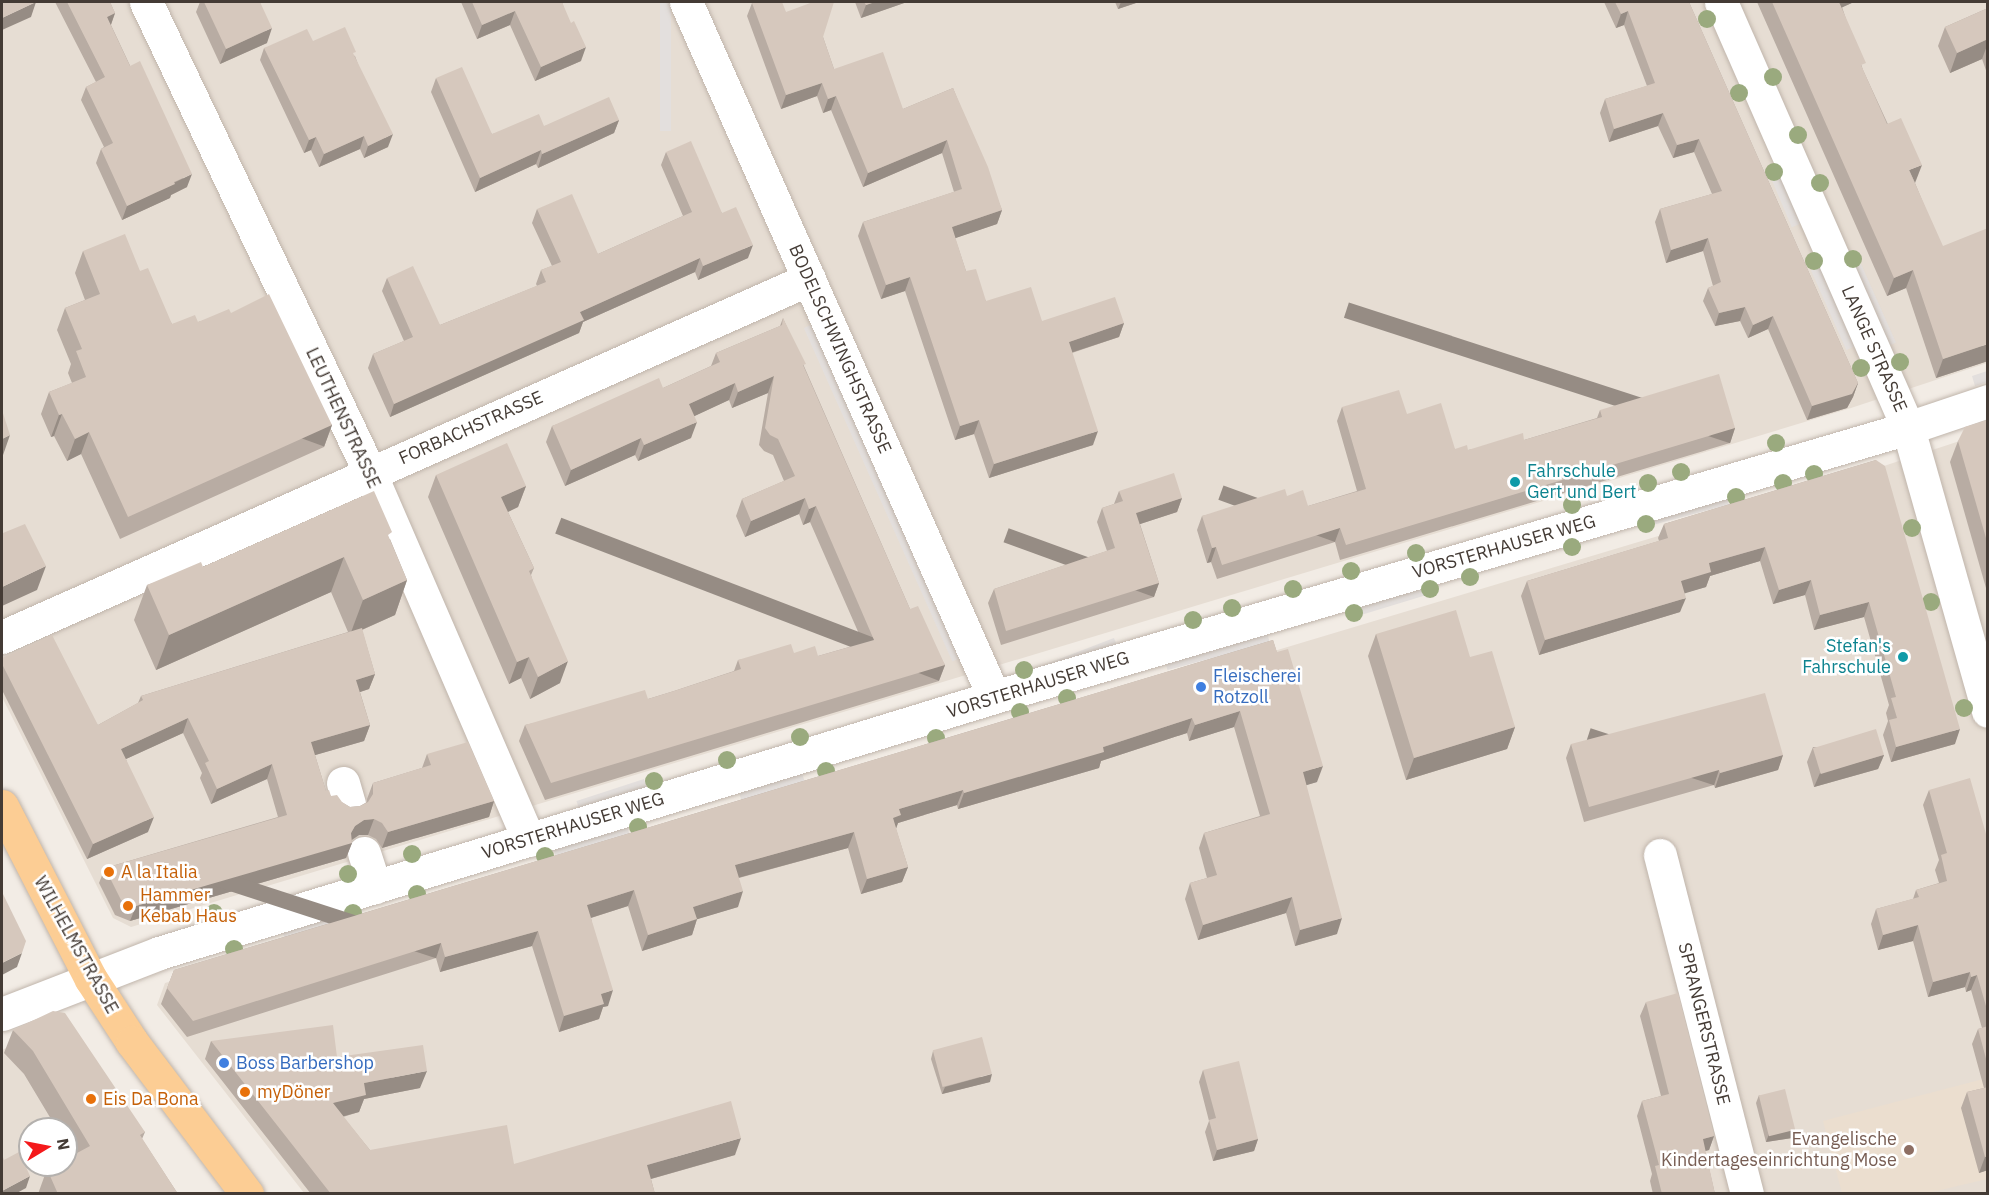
<!DOCTYPE html>
<html>
<head>
<meta charset="utf-8">
<style>
	body { margin:0 }
	#map { position:relative; width:1989px; height:1195px; overflow:hidden; background:#f2ece5; font-family:"IBM Plex Sans",sans-serif }
	div>[style] { position:absolute }
	.residential>* { inset:0; background:#e6ddd3 }
	.education>* { inset:0; background:#ebdecf }
	.parking>* { inset:0; background:#e3dfdd; transform-origin:0 0 }
	.roads { filter:drop-shadow(0 0 2px #c0b5ab) drop-shadow(0 0 2px #c0b5ab) }
	.minor>* { height:33px; margin:-16.5px; padding:0 16.5px; transform-origin:16.5px; border-radius:16.5px; background:#fff }
	.major>* { height:33px; margin:-16.5px; padding:0 16.5px; transform-origin:16.5px; border-radius:16.5px; background:#fccd94 }
	.trees>* { width:18px; height:18px; margin:-9px; border-radius:50%; background:#9aaa7e }
	.wall>* { inset:0; background:#b8aca3 }
	.shaded-wall>* { inset:0; background:#968c84; transform-origin:0 0 }
	.building>* { inset:0; background:#d6c8bd; transform-origin:0 0 }
	.dots>* { width:16px; height:16px; translate:-50% -50%; box-sizing:border-box; border:3px solid #fff; border-radius:50% }
	span { translate:-50% -50%; white-space:nowrap; text-align:center; line-height:1.15; -webkit-text-stroke:5px #fff; paint-order:stroke }
	.street-label { font-size:18px; color:#443b35 }
	.culture-label { font-size:18px; color:#0d838f }
	.left { translate:0 -50%; text-align:left }
	.right { translate:-100% -50%; text-align:right }
	.shop-label { font-size:18px; color:#366cbe }
	.food-label { font-size:18px; color:#c56008 }
	.education-label { font-size:18px; color:#785e54 }
	.frame { position:absolute; inset:0; border:3px solid #443b35; pointer-events:none }
	.north { position:absolute; left:18px; top:1117px; width:60px; height:60px; box-sizing:border-box; background:#fff; border:2px solid #b4b1ae; border-radius:50%; rotate:80deg; font-size:16px; font-weight:700; line-height:24px; text-align:center; color:#443b35 }
	.north::after { content:''; display:block; margin:auto; width:21px; height:27px; background:#f4191b; clip-path:polygon(50% 0,100% 100%,50% 72%,0 100%) }
</style>
</head>
<body>
<div id="map">
	<div class="residential">
		<div style="clip-path:polygon(2px 2px,1987px 2px,1987px 363px,1851px 408px,131px 927px,113px 918px,2px 697px)"></div>
		<div style="clip-path:polygon(1987px 432px,1987px 1193px,304px 1193px,157px 1005px,165px 983px,1802px 493px)"></div>
		<div style="clip-path:polygon(evenodd,44px 1030px,176px 1193px,2px 1193px,2px 1050px,44px 1030px,30px 1129px,66px 1129px,66px 1165px,30px 1165px,30px 1129px)"></div>
	</div>
	<div class="education">
		<div style="clip-path:polygon(1987px 1078px,1987px 1179px,1928px 1193px,1842px 1193px,1823px 1121px)"></div>
	</div>
	<div class="parking">
		<div style="left:660px;top:2px;width:11px;height:129px"></div>
		<div style="left:1782px;top:176px;width:51px;height:11px;rotate:67deg"></div>
		<div style="left:1861px;top:264px;width:86px;height:10px;rotate:66deg"></div>
		<div style="left:1821px;top:266px;width:87px;height:11px;rotate:66deg"></div>
		<div style="left:813px;top:324px;width:365px;height:10px;rotate:66deg"></div>
		<div style="clip-path:polygon(1987px 371px,1987px 382px,1975px 386px,1972px 376px)"></div>
		<div style="left:1726px;top:494px;width:11px;height:76px;rotate:75deg"></div>
		<div style="left:1422px;top:586px;width:10px;height:65px;rotate:73deg"></div>
		<div style="left:1267px;top:632px;width:11px;height:106px;rotate:75deg"></div>
		<div style="left:1114px;top:638px;width:9px;height:88px;rotate:69deg"></div>
		<div style="left:802px;top:773px;width:10px;height:66px;rotate:73deg"></div>
		<div style="left:644px;top:779px;width:9px;height:71px;rotate:72deg"></div>
		<div style="left:627px;top:825px;width:11px;height:77px;rotate:75deg"></div>
		<div style="left:343px;top:911px;width:10px;height:64px;rotate:73deg"></div>
	</div>
	<div class="roads">
		<div class="minor">
			<div style="left:146px;top:2px;width:522px;rotate:64.56deg"></div>
			<div style="left:370px;top:473px;width:400px;rotate:66.6deg"></div>
			<div style="left:686px;top:2px;width:760px;rotate:66.1deg"></div>
			<div style="left:1721px;top:2px;width:465px;rotate:66.3deg"></div>
			<div style="left:1908px;top:428px;width:294px;rotate:74.2deg"></div>
			<div style="left:2px;top:637px;width:883px;rotate:-23.92deg"></div>
			<div style="left:343px;top:783px;width:22px;rotate:74deg"></div>
			<div style="left:364px;top:853px;width:36px;rotate:72deg"></div>
			<div style="left:1660px;top:855px;width:350px;rotate:75.6deg"></div>
			<div style="left:2px;top:1014px;width:168px;rotate:-21.2deg"></div>
			<div style="left:159px;top:953px;width:873px;rotate:-17.04deg"></div>
			<div style="left:994px;top:697px;width:953px;rotate:-16.4deg"></div>
			<div style="left:1908px;top:428px;width:84px;rotate:-18.6deg"></div>
		</div>
		<div class="major">
			<div style="left:2px;top:806px;width:195px;rotate:62.8deg"></div>
			<div style="left:91px;top:979px;width:75px;rotate:56.9deg"></div>
			<div style="left:132px;top:1042px;width:191px;rotate:52.9deg"></div>
		</div>
	</div>
	<div class="trees">
		<div style="left:1707px;top:19px"></div>
		<div style="left:1773px;top:77px"></div>
		<div style="left:1739px;top:93px"></div>
		<div style="left:1798px;top:135px"></div>
		<div style="left:1774px;top:172px"></div>
		<div style="left:1820px;top:183px"></div>
		<div style="left:1853px;top:259px"></div>
		<div style="left:1814px;top:261px"></div>
		<div style="left:1900px;top:362px"></div>
		<div style="left:1861px;top:368px"></div>
		<div style="left:1776px;top:443px"></div>
		<div style="left:1681px;top:472px"></div>
		<div style="left:1814px;top:474px"></div>
		<div style="left:1648px;top:483px"></div>
		<div style="left:1783px;top:483px"></div>
		<div style="left:1736px;top:497px"></div>
		<div style="left:1572px;top:505px"></div>
		<div style="left:1646px;top:524px"></div>
		<div style="left:1912px;top:528px"></div>
		<div style="left:1572px;top:547px"></div>
		<div style="left:1416px;top:553px"></div>
		<div style="left:1351px;top:571px"></div>
		<div style="left:1470px;top:577px"></div>
		<div style="left:1293px;top:589px"></div>
		<div style="left:1430px;top:589px"></div>
		<div style="left:1931px;top:602px"></div>
		<div style="left:1232px;top:608px"></div>
		<div style="left:1354px;top:613px"></div>
		<div style="left:1193px;top:620px"></div>
		<div style="left:1024px;top:670px"></div>
		<div style="left:1067px;top:698px"></div>
		<div style="left:1964px;top:708px"></div>
		<div style="left:1020px;top:712px"></div>
		<div style="left:800px;top:737px"></div>
		<div style="left:936px;top:738px"></div>
		<div style="left:727px;top:760px"></div>
		<div style="left:826px;top:771px"></div>
		<div style="left:654px;top:781px"></div>
		<div style="left:638px;top:827px"></div>
		<div style="left:412px;top:854px"></div>
		<div style="left:545px;top:856px"></div>
		<div style="left:348px;top:874px"></div>
		<div style="left:417px;top:894px"></div>
		<div style="left:214px;top:913px"></div>
		<div style="left:353px;top:913px"></div>
		<div style="left:234px;top:949px"></div>
	</div>
	<div class="wall">
		<div style="clip-path:polygon(55px 2px,110px 2px,115px 13px,111px 25px,187px 187px,171px 195px,170px 198px,122px 220px,96px 163px,101px 149px,104px 147px,81px 100px,86px 87px,96px 82px)"></div>
		<div style="clip-path:polygon(200px 2px,260px 2px,267px 43px,220px 64px,196px 12px)"></div>
		<div style="clip-path:polygon(461px 2px,562px 2px,581px 61px,535px 81px,510px 25px,477px 39px)"></div>
		<div style="clip-path:polygon(855px 2px,907px 2px,861px 18px)"></div>
		<div style="clip-path:polygon(1115px 2px,1139px 2px,1118px 9px)"></div>
		<div style="clip-path:polygon(1604px 2px,1689px 2px,1858px 383px,1853px 397px,1847px 408px,1807px 420px,1768px 329px,1748px 338px,1740px 321px,1715px 326px,1703px 301px,1708px 288px,1713px 286px,1703px 251px,1666px 263px,1655px 222px,1660px 209px,1712px 194px,1694px 152px,1673px 158px,1658px 126px,1609px 142px,1600px 113px,1605px 99px,1647px 86px,1624px 25px,1616px 28px)"></div>
		<div style="clip-path:polygon(1757px 2px,1854px 2px,1842px 7px,1863px 70px,1915px 183px,1988px 361px,1936px 378px,1906px 288px,1887px 296px)"></div>
		<div style="clip-path:polygon(752px 3px,786px 12px,823px 37px,834px 69px,903px 109px,953px 88px,1002px 210px,997px 224px,955px 238px,966px 271px,986px 301px,1042px 321px,1124px 323px,1119px 337px,1072px 353px,1093px 445px,989px 478px,974px 434px,955px 440px,905px 291px,881px 299px,858px 236px,863px 222px,954px 192px,942px 153px,863px 187px,831px 110px,823px 113px,817px 96px,781px 109px,747px 16px)"></div>
		<div style="clip-path:polygon(1988px 8px,1988px 76px,1982px 59px,1950px 73px,1938px 46px,1945px 27px)"></div>
		<div style="clip-path:polygon(313px 41px,355px 56px,388px 147px,364px 158px,360px 149px,319px 167px,311px 150px,304px 153px,260px 60px,264px 48px)"></div>
		<div style="clip-path:polygon(436px 78px,492px 134px,544px 126px,619px 120px,614px 133px,538px 168px,536px 164px,475px 192px,431px 92px)"></div>
		<div style="clip-path:polygon(666px 152px,722px 213px,748px 258px,698px 280px,695px 272px,583px 322px,579px 333px,390px 417px,368px 368px,373px 354px,404px 341px,382px 291px,387px 278px,440px 325px,537px 286px,536px 284px,541px 270px,552px 266px,532px 223px,537px 209px,598px 254px,683px 216px,661px 165px)"></div>
		<div style="clip-path:polygon(83px 251px,140px 271px,172px 324px,198px 322px,231px 313px,332px 425px,324px 447px,120px 539px,81px 454px,67px 461px,54px 436px,51px 437px,41px 414px,49px 392px,72px 383px,68px 373px,71px 364px,57px 330px,65px 308px,85px 300px,75px 273px)"></div>
		<div style="clip-path:polygon(783px 318px,910px 609px,945px 665px,939px 681px,545px 800px,519px 741px,525px 725px,648px 699px,674px 691px,734px 671px,738px 660px,794px 653px,818px 656px,863px 643px,810px 522px,803px 525px,799px 514px,745px 537px,736px 516px,742px 499px,784px 481px,773px 455px,764px 451px,759px 445px,768px 393px,732px 408px,729px 400px,694px 416px,691px 438px,638px 461px,635px 455px,565px 486px,546px 442px,552px 426px,663px 388px,711px 366px,716px 353px,780px 326px)"></div>
		<div style="clip-path:polygon(1342px 407px,1407px 414px,1455px 449px,1468px 450px,1524px 440px,1597px 418px,1600px 410px,1735px 428px,1730px 443px,1340px 560px,1335px 542px,1217px 579px,1211px 562px,1207px 563px,1197px 530px,1202px 516px,1287px 496px,1308px 506px,1357px 491px,1337px 421px)"></div>
		<div style="clip-path:polygon(1988px 420px,1988px 588px,1986px 588px,1950px 462px,1958px 441px)"></div>
		<div style="clip-path:polygon(1876px 460px,1955px 744px,1891px 762px,1883px 735px,1888px 721px,1886px 713px,1889px 705px,1864px 617px,1814px 630px,1805px 595px,1773px 604px,1760px 561px,1710px 576px,1706px 587px,1684px 593px,1680px 612px,1539px 655px,1521px 596px,1527px 581px,1659px 541px,1658px 538px,1664px 524px)"></div>
		<div style="clip-path:polygon(436px 475px,526px 486px,518px 507px,508px 512px,534px 568px,531px 575px,560px 683px,530px 699px,521px 678px,509px 684px,428px 497px)"></div>
		<div style="clip-path:polygon(1119px 491px,1182px 498px,1177px 512px,1140px 524px,1159px 583px,1154px 597px,1001px 645px,988px 603px,994px 589px,1107px 551px,1097px 522px,1102px 508px,1114px 504px)"></div>
		<div style="clip-path:polygon(390px 539px,407px 580px,395px 615px,362px 630px,375px 674px,369px 689px,360px 692px,370px 725px,364px 741px,315px 755px,326px 791px,331px 796px,350px 807px,360px 806px,367px 802px,367px 799px,373px 783px,422px 768px,427px 754px,494px 801px,489px 817px,382px 848px,376px 839px,368px 835px,359px 835px,352px 840px,352px 843px,346px 858px,130px 921px,115px 915px,99px 883px,105px 868px,278px 817px,267px 779px,211px 804px,200px 778px,202px 773px,183px 733px,126px 759px,148px 832px,87px 859px,2px 690px,2px 658px,98px 725px,138px 703px,141px 696px,348px 632px,331px 592px,156px 670px,134px 620px,147px 585px,203px 567px)"></div>
		<div style="clip-path:polygon(1376px 634px,1470px 657px,1515px 727px,1507px 749px,1406px 780px,1368px 656px)"></div>
		<div style="clip-path:polygon(1273px 640px,1317px 782px,1306px 785px,1337px 934px,1295px 946px,1286px 913px,1198px 940px,1185px 899px,1190px 883px,1207px 878px,1199px 848px,1204px 833px,1260px 816px,1234px 727px,1189px 741px,1187px 733px,1101px 761px,1099px 768px,958px 809px,957px 805px,898px 823px,896px 829px,908px 867px,902px 882px,861px 894px,848px 848px,739px 878px,738px 907px,697px 919px,692px 935px,642px 951px,628px 906px,591px 918px,608px 1006px,603px 1007px,599px 1019px,559px 1032px,532px 946px,440px 972px,436px 958px,187px 1037px,161px 1004px,174px 970px)"></div>
		<div style="clip-path:polygon(1571px 744px,1783px 755px,1778px 770px,1715px 788px,1714px 785px,1584px 822px,1566px 758px)"></div>
		<div style="clip-path:polygon(1813px 747px,1884px 755px,1878px 769px,1814px 787px,1807px 762px)"></div>
		<div style="clip-path:polygon(1929px 790px,1988px 841px,1988px 1170px,1979px 1173px,1961px 1108px,1967px 1092px,1984px 1088px,1972px 1044px,1978px 1029px,1982px 1028px,1971px 990px,1966px 992px,1965px 987px,1928px 997px,1913px 941px,1878px 950px,1871px 924px,1876px 909px,1913px 899px,1916px 890px,1939px 883px,1935px 870px,1939px 860px,1923px 805px)"></div>
		<div style="clip-path:polygon(1646px 1002px,1714px 1136px,1709px 1150px,1705px 1151px,1715px 1194px,1653px 1194px,1650px 1181px,1652px 1174px,1637px 1116px,1642px 1101px,1661px 1096px,1640px 1016px)"></div>
		<div style="clip-path:polygon(13px 1030px,145px 1132px,142px 1139px,178px 1194px,38px 1194px,47px 1169px,73px 1155px,66px 1144px,66px 1129px,57px 1129px,24px 1074px,4px 1053px)"></div>
		<div style="clip-path:polygon(211px 1041px,337px 1057px,420px 1088px,364px 1099px,359px 1112px,343px 1117px,370px 1150px,514px 1164px,735px 1155px,651px 1179px,655px 1194px,311px 1194px,205px 1059px)"></div>
		<div style="clip-path:polygon(933px 1051px,990px 1082px,942px 1094px,931px 1059px)"></div>
		<div style="clip-path:polygon(1203px 1070px,1258px 1139px,1254px 1151px,1213px 1161px,1205px 1132px,1209px 1121px,1199px 1082px)"></div>
		<div style="clip-path:polygon(1759px 1095px,1795px 1130px,1792px 1138px,1766px 1142px,1756px 1103px)"></div>
	</div>
	<div class="shaded-wall">
		<div style="clip-path:polygon(36px 2px,31px 17px,2px 30px,2px 18px)"></div>
		<div style="clip-path:polygon(875px 2px,907px 2px,861px 18px,866px 5px)"></div>
		<div style="clip-path:polygon(1121px 2px,1139px 2px,1118px 9px)"></div>
		<div style="clip-path:polygon(1834px 2px,1854px 2px,1830px 13px)"></div>
		<div style="clip-path:polygon(515px 11px,510px 25px,477px 39px,482px 25px)"></div>
		<div style="clip-path:polygon(1628px 11px,1624px 25px,1616px 28px,1621px 14px)"></div>
		<div style="clip-path:polygon(115px 13px,110px 27px,107px 17px)"></div>
		<div style="clip-path:polygon(272px 28px,267px 43px,220px 64px,226px 49px)"></div>
		<div style="clip-path:polygon(1988px 39px,1988px 43px,1982px 59px,1950px 73px,1957px 53px)"></div>
		<div style="clip-path:polygon(586px 47px,581px 61px,535px 81px,541px 67px)"></div>
		<div style="clip-path:polygon(822px 83px,817px 96px,781px 109px,786px 95px)"></div>
		<div style="clip-path:polygon(836px 96px,831px 110px,823px 113px,828px 99px)"></div>
		<div style="clip-path:polygon(1663px 113px,1658px 126px,1609px 142px,1614px 129px)"></div>
		<div style="clip-path:polygon(619px 120px,614px 133px,538px 168px,542px 154px)"></div>
		<div style="clip-path:polygon(393px 134px,388px 147px,364px 158px,368px 146px)"></div>
		<div style="clip-path:polygon(364px 136px,360px 149px,319px 167px,324px 154px)"></div>
		<div style="clip-path:polygon(316px 137px,311px 150px,304px 153px,309px 140px)"></div>
		<div style="clip-path:polygon(1699px 139px,1694px 152px,1673px 158px,1677px 145px)"></div>
		<div style="clip-path:polygon(947px 140px,942px 153px,863px 187px,868px 173px)"></div>
		<div style="clip-path:polygon(541px 150px,536px 164px,475px 192px,480px 178px)"></div>
		<div style="clip-path:polygon(1922px 165px,1915px 183px,1909px 170px)"></div>
		<div style="clip-path:polygon(192px 174px,187px 187px,171px 195px,170px 198px,122px 220px,127px 206px)"></div>
		<div style="clip-path:polygon(1002px 210px,997px 224px,947px 241px,952px 227px)"></div>
		<div style="clip-path:polygon(1708px 238px,1703px 251px,1666px 263px,1671px 250px)"></div>
		<div style="clip-path:polygon(753px 245px,748px 258px,698px 280px,703px 266px)"></div>
		<div style="clip-path:polygon(700px 258px,695px 272px,583px 322px,579px 333px,390px 417px,394px 404px,580px 312px)"></div>
		<div style="clip-path:polygon(1913px 270px,1906px 288px,1887px 296px,1894px 278px)"></div>
		<div style="clip-path:polygon(910px 277px,905px 291px,881px 299px,886px 285px)"></div>
		<div style="clip-path:polygon(1745px 307px,1740px 321px,1715px 326px,1719px 313px)"></div>
		<div style="clip-path:polygon(1773px 316px,1768px 329px,1748px 338px,1753px 325px)"></div>
		<div style="clip-path:polygon(1124px 323px,1119px 337px,1064px 355px,1069px 342px)"></div>
		<div style="clip-path:polygon(1988px 344px,1988px 361px,1936px 378px,1943px 359px)"></div>
		<div style="clip-path:polygon(774px 376px,768px 393px,732px 408px,738px 392px)"></div>
		<div style="clip-path:polygon(735px 383px,729px 400px,684px 421px,689px 404px)"></div>
		<div style="clip-path:polygon(1858px 383px,1853px 397px,1847px 408px,1807px 420px,1812px 406px)"></div>
		<div style="clip-path:polygon(62px 414px,54px 436px,51px 437px,59px 415px)"></div>
		<div style="clip-path:polygon(979px 420px,974px 434px,955px 440px,960px 426px)"></div>
		<div style="clip-path:polygon(697px 422px,691px 438px,638px 461px,644px 445px)"></div>
		<div style="left:332px;top:425px;width:23px;height:224px;rotate:110deg"></div>
		<div style="left:1735px;top:428px;width:16px;height:406px;rotate:108deg"></div>
		<div style="clip-path:polygon(1098px 431px,1093px 445px,989px 478px,994px 464px)"></div>
		<div style="clip-path:polygon(89px 432px,81px 454px,67px 461px,75px 439px)"></div>
		<div style="clip-path:polygon(10px 435px,2px 458px,2px 439px)"></div>
		<div style="clip-path:polygon(641px 438px,635px 455px,565px 486px,571px 470px)"></div>
		<div style="clip-path:polygon(526px 486px,518px 507px,493px 519px,501px 497px)"></div>
		<div style="clip-path:polygon(805px 498px,799px 514px,745px 537px,751px 521px)"></div>
		<div style="clip-path:polygon(1182px 498px,1177px 512px,1131px 527px,1136px 513px)"></div>
		<div style="clip-path:polygon(816px 506px,810px 522px,803px 525px,809px 509px)"></div>
		<div style="left:1340px;top:528px;width:15px;height:124px;rotate:110deg"></div>
		<div style="clip-path:polygon(1216px 547px,1211px 562px,1207px 563px,1212px 548px)"></div>
		<div style="clip-path:polygon(1765px 547px,1760px 561px,1710px 576px,1706px 587px,1676px 596px,1681px 581px,1709px 563px)"></div>
		<div style="clip-path:polygon(344px 557px,331px 592px,156px 670px,169px 635px)"></div>
		<div style="clip-path:polygon(46px 566px,37px 590px,2px 606px,2px 587px)"></div>
		<div style="clip-path:polygon(407px 580px,395px 615px,350px 635px,363px 600px)"></div>
		<div style="clip-path:polygon(1811px 580px,1805px 595px,1773px 604px,1779px 590px)"></div>
		<div style="left:1159px;top:583px;width:15px;height:160px;rotate:110deg"></div>
		<div style="clip-path:polygon(1686px 598px,1680px 612px,1539px 655px,1545px 640px)"></div>
		<div style="clip-path:polygon(1869px 602px,1864px 617px,1814px 630px,1820px 615px)"></div>
		<div style="clip-path:polygon(529px 657px,521px 678px,509px 684px,517px 662px)"></div>
		<div style="clip-path:polygon(568px 661px,560px 683px,530px 699px,538px 677px)"></div>
		<div style="left:945px;top:665px;width:17px;height:411px;rotate:111deg"></div>
		<div style="clip-path:polygon(375px 674px,369px 689px,351px 695px,356px 680px)"></div>
		<div style="clip-path:polygon(1240px 711px,1234px 727px,1189px 741px,1195px 725px)"></div>
		<div style="clip-path:polygon(188px 718px,183px 733px,115px 764px,121px 749px)"></div>
		<div style="clip-path:polygon(1192px 718px,1187px 733px,1101px 761px,1099px 768px,958px 809px,964px 793px)"></div>
		<div style="clip-path:polygon(370px 725px,364px 741px,305px 758px,311px 742px)"></div>
		<div style="clip-path:polygon(1515px 727px,1507px 749px,1406px 780px,1414px 758px)"></div>
		<div style="clip-path:polygon(1960px 729px,1955px 744px,1891px 762px,1896px 747px)"></div>
		<div style="clip-path:polygon(1783px 755px,1778px 770px,1715px 788px,1720px 773px)"></div>
		<div style="clip-path:polygon(1884px 755px,1878px 769px,1814px 787px,1820px 773px)"></div>
		<div style="clip-path:polygon(272px 764px,267px 779px,211px 804px,217px 789px)"></div>
		<div style="clip-path:polygon(1323px 766px,1317px 782px,1297px 788px,1303px 772px)"></div>
		<div style="left:1719px;top:770px;width:16px;height:135px;rotate:108deg"></div>
		<div style="clip-path:polygon(963px 790px,957px 805px,898px 823px,895px 831px,893px 818px,899px 809px)"></div>
		<div style="clip-path:polygon(494px 801px,489px 817px,382px 848px,388px 832px)"></div>
		<div style="clip-path:polygon(154px 817px,148px 832px,87px 859px,93px 844px)"></div>
		<div style="clip-path:polygon(374px 819px,368px 835px,359px 835px,350px 841px,352px 843px,346px 858px,130px 921px,136px 906px,351px 833px,355px 826px,364px 820px)"></div>
		<div style="clip-path:polygon(854px 832px,848px 848px,730px 880px,735px 865px)"></div>
		<div style="clip-path:polygon(908px 867px,902px 882px,861px 894px,867px 879px)"></div>
		<div style="clip-path:polygon(634px 890px,628px 906px,581px 921px,587px 905px)"></div>
		<div style="clip-path:polygon(743px 891px,738px 907px,688px 922px,693px 907px)"></div>
		<div style="clip-path:polygon(1292px 897px,1286px 913px,1198px 940px,1203px 925px)"></div>
		<div style="clip-path:polygon(1342px 918px,1337px 934px,1295px 946px,1300px 930px)"></div>
		<div style="clip-path:polygon(697px 919px,692px 935px,642px 951px,648px 935px)"></div>
		<div style="clip-path:polygon(1918px 925px,1913px 941px,1878px 950px,1883px 935px)"></div>
		<div style="clip-path:polygon(538px 931px,532px 946px,440px 972px,445px 957px)"></div>
		<div style="left:441px;top:943px;width:16px;height:260px;rotate:108deg"></div>
		<div style="clip-path:polygon(22px 953px,17px 967px,2px 975px,2px 963px)"></div>
		<div style="clip-path:polygon(1970px 972px,1965px 987px,1928px 997px,1933px 982px)"></div>
		<div style="clip-path:polygon(1977px 975px,1971px 990px,1966px 992px,1971px 977px)"></div>
		<div style="clip-path:polygon(613px 990px,608px 1006px,603px 1007px,599px 1019px,559px 1032px,564px 1016px,601px 994px)"></div>
		<div style="clip-path:polygon(427px 1071px,420px 1088px,364px 1099px,359px 1112px,326px 1121px,333px 1103px,364px 1083px)"></div>
		<div style="clip-path:polygon(992px 1074px,990px 1082px,942px 1094px,945px 1087px)"></div>
		<div style="clip-path:polygon(1795px 1130px,1792px 1138px,1766px 1142px,1769px 1134px)"></div>
		<div style="clip-path:polygon(1714px 1136px,1709px 1150px,1697px 1153px,1703px 1139px)"></div>
		<div style="clip-path:polygon(741px 1138px,735px 1155px,640px 1182px,647px 1165px)"></div>
		<div style="clip-path:polygon(1258px 1139px,1254px 1151px,1213px 1161px,1217px 1150px)"></div>
		<div style="clip-path:polygon(1988px 1156px,1988px 1170px,1979px 1173px,1985px 1157px)"></div>
		<div style="clip-path:polygon(30px 1176px,26px 1188px,15px 1194px,2px 1194px,2px 1191px)"></div>
	</div>
	<div class="building">
		<div style="clip-path:polygon(2px 2px,36px 2px,2px 18px)"></div>
		<div style="clip-path:polygon(67px 2px,110px 2px,115px 13px,107px 17px,130px 66px,140px 61px,192px 174px,174px 182px,175px 184px,127px 206px,101px 149px,113px 143px,86px 87px,105px 77px)"></div>
		<div style="clip-path:polygon(204px 2px,260px 2px,272px 28px,226px 49px)"></div>
		<div style="clip-path:polygon(472px 2px,562px 2px,571px 23px,574px 21px,586px 47px,541px 67px,515px 11px,482px 25px)"></div>
		<div style="clip-path:polygon(755px 2px,782px 2px,786px 12px,813px 2px,834px 2px,823px 37px,834px 69px,883px 52px,903px 109px,953px 88px,988px 167px,1002px 210px,952px 227px,966px 271px,976px 269px,986px 301px,1031px 287px,1042px 321px,1115px 297px,1124px 323px,1069px 342px,1098px 431px,994px 464px,979px 420px,960px 426px,910px 277px,886px 285px,863px 222px,962px 189px,947px 140px,868px 173px,836px 96px,828px 99px,822px 83px,786px 95px,752px 3px)"></div>
		<div style="clip-path:polygon(864px 2px,875px 2px,866px 5px)"></div>
		<div style="clip-path:polygon(1615px 2px,1689px 2px,1858px 383px,1852px 394px,1812px 406px,1773px 316px,1753px 325px,1745px 307px,1719px 313px,1708px 288px,1721px 282px,1708px 238px,1671px 250px,1660px 209px,1722px 191px,1699px 139px,1677px 145px,1663px 113px,1614px 129px,1605px 99px,1655px 83px,1628px 11px,1621px 14px)"></div>
		<div style="clip-path:polygon(1772px 2px,1839px 2px,1866px 63px,1861px 65px,1887px 124px,1901px 118px,1922px 165px,1909px 170px,1943px 246px,1988px 228px,1988px 344px,1943px 359px,1913px 270px,1894px 278px)"></div>
		<div style="clip-path:polygon(1988px 8px,1988px 39px,1957px 53px,1945px 27px)"></div>
		<div style="clip-path:polygon(345px 27px,356px 52px,353px 53px,393px 134px,368px 146px,364px 136px,324px 154px,316px 137px,309px 140px,264px 48px,307px 29px,313px 41px)"></div>
		<div style="clip-path:polygon(462px 67px,492px 134px,539px 114px,544px 126px,609px 97px,619px 120px,542px 154px,541px 150px,480px 178px,436px 78px)"></div>
		<div style="clip-path:polygon(691px 141px,722px 213px,736px 207px,753px 245px,703px 266px,700px 258px,580px 312px,584px 320px,394px 404px,373px 354px,413px 337px,387px 278px,413px 266px,440px 325px,546px 282px,541px 270px,561px 262px,537px 209px,572px 194px,598px 254px,692px 212px,666px 152px)"></div>
		<div style="clip-path:polygon(125px 234px,140px 271px,148px 268px,172px 324px,195px 315px,198px 322px,229px 309px,231px 313px,269px 294px,332px 425px,128px 517px,89px 432px,75px 439px,62px 414px,59px 415px,49px 392px,86px 377px,76px 351px,82px 349px,65px 308px,100px 294px,83px 251px)"></div>
		<div style="clip-path:polygon(783px 318px,806px 364px,803px 365px,910px 609px,918px 606px,945px 665px,551px 783px,525px 725px,645px 690px,648px 699px,674px 691px,741px 669px,738px 660px,791px 644px,794px 653px,815px 646px,818px 656px,874px 640px,816px 506px,809px 509px,805px 498px,751px 521px,742px 499px,795px 476px,778px 439px,770px 435px,765px 428px,774px 376px,738px 392px,735px 383px,689px 404px,697px 422px,644px 445px,641px 438px,571px 470px,552px 426px,659px 378px,663px 388px,720px 362px,716px 353px,782px 325px)"></div>
		<div style="clip-path:polygon(1719px 374px,1735px 428px,1346px 545px,1340px 528px,1222px 565px,1216px 547px,1212px 548px,1202px 516px,1285px 489px,1287px 496px,1303px 490px,1308px 506px,1366px 489px,1342px 407px,1399px 390px,1407px 414px,1441px 403px,1455px 449px,1467px 445px,1468px 450px,1523px 433px,1524px 440px,1602px 417px,1600px 410px)"></div>
		<div style="clip-path:polygon(2px 410px,10px 435px,2px 439px)"></div>
		<div style="clip-path:polygon(1988px 420px,1988px 545px,1958px 441px,1965px 427px)"></div>
		<div style="clip-path:polygon(507px 443px,526px 486px,501px 497px,534px 568px,529px 571px,568px 661px,538px 677px,529px 657px,517px 662px,436px 475px)"></div>
		<div style="clip-path:polygon(1876px 460px,1885px 466px,1960px 729px,1896px 747px,1889px 720px,1897px 718px,1891px 698px,1896px 697px,1869px 602px,1820px 615px,1811px 580px,1779px 590px,1765px 547px,1709px 563px,1711px 572px,1681px 581px,1686px 598px,1545px 640px,1527px 581px,1668px 538px,1664px 524px)"></div>
		<div style="clip-path:polygon(1174px 473px,1182px 498px,1136px 513px,1159px 583px,1006px 631px,994px 589px,1115px 548px,1102px 508px,1123px 501px,1119px 491px)"></div>
		<div style="clip-path:polygon(374px 491px,392px 532px,388px 535px,407px 580px,363px 600px,344px 557px,169px 635px,147px 585px,201px 562px,203px 567px)"></div>
		<div style="clip-path:polygon(25px 524px,46px 566px,2px 587px,2px 531px,3px 533px)"></div>
		<div style="clip-path:polygon(1456px 610px,1470px 657px,1492px 651px,1515px 727px,1414px 758px,1376px 634px)"></div>
		<div style="clip-path:polygon(362px 628px,375px 674px,356px 680px,370px 725px,311px 742px,326px 791px,329px 790px,331px 796px,337px 795px,342px 802px,350px 807px,360px 806px,368px 802px,373px 794px,373px 783px,431px 765px,427px 754px,468px 742px,494px 801px,388px 832px,382px 823px,374px 819px,364px 820px,355px 826px,351px 833px,352px 843px,136px 906px,121px 900px,105px 868px,287px 815px,272px 764px,217px 789px,205px 763px,209px 761px,188px 718px,121px 749px,154px 817px,93px 844px,2px 664px,2px 658px,52px 635px,98px 725px,143px 700px,141px 696px)"></div>
		<div style="clip-path:polygon(1273px 640px,1277px 652px,1288px 649px,1323px 766px,1303px 772px,1342px 918px,1300px 930px,1292px 897px,1203px 925px,1190px 883px,1217px 875px,1204px 833px,1270px 814px,1240px 711px,1195px 725px,1192px 718px,1103px 747px,1104px 752px,964px 793px,963px 790px,899px 809px,901px 815px,893px 818px,908px 867px,867px 879px,854px 832px,735px 865px,743px 891px,693px 907px,697px 919px,648px 935px,634px 890px,587px 905px,613px 990px,601px 994px,604px 1004px,564px 1016px,538px 931px,445px 957px,441px 943px,193px 1021px,167px 988px,174px 970px)"></div>
		<div style="clip-path:polygon(1765px 693px,1783px 755px,1720px 773px,1719px 770px,1589px 807px,1571px 744px)"></div>
		<div style="left:1876px;top:729px;width:27px;height:66px;rotate:73deg"></div>
		<div style="clip-path:polygon(1970px 778px,1988px 841px,1988px 1013px,1977px 975px,1971px 977px,1970px 972px,1933px 982px,1918px 925px,1883px 935px,1876px 909px,1919px 897px,1916px 890px,1947px 881px,1941px 855px,1947px 853px,1929px 790px)"></div>
		<div style="clip-path:polygon(2px 892px,26px 941px,22px 953px,2px 963px)"></div>
		<div style="clip-path:polygon(1678px 993px,1714px 1136px,1703px 1139px,1715px 1194px,1662px 1194px,1655px 1166px,1659px 1165px,1642px 1101px,1669px 1094px,1646px 1002px)"></div>
		<div style="clip-path:polygon(53px 1011px,65px 1013px,145px 1132px,140px 1135px,178px 1194px,58px 1194px,47px 1169px,55px 1165px,66px 1165px,66px 1159px,90px 1146px,33px 1051px,13px 1030px)"></div>
		<div style="clip-path:polygon(333px 1025px,337px 1057px,423px 1045px,427px 1071px,364px 1083px,366px 1095px,333px 1103px,370px 1150px,507px 1125px,514px 1164px,731px 1101px,741px 1138px,647px 1165px,655px 1194px,331px 1194px,211px 1041px)"></div>
		<div style="clip-path:polygon(1988px 1026px,1988px 1066px,1978px 1029px)"></div>
		<div style="left:982px;top:1037px;width:38px;height:51px;rotate:75deg"></div>
		<div style="clip-path:polygon(1239px 1061px,1258px 1139px,1217px 1150px,1209px 1120px,1216px 1118px,1203px 1070px)"></div>
		<div style="clip-path:polygon(1988px 1087px,1988px 1156px,1985px 1157px,1967px 1092px)"></div>
		<div style="left:1785px;top:1089px;width:42px;height:27px;rotate:76deg"></div>
		<div style="clip-path:polygon(19px 1152px,30px 1176px,2px 1191px,2px 1154px,4px 1160px)"></div>
	</div>
	<div class="dots">
		<div style="left:1515px;top:482px;background:#0f9aa8"></div>
		<div style="left:1903px;top:657px;background:#0f9aa8"></div>
		<div style="left:1201px;top:687px;background:#3f7fe0"></div>
		<div style="left:109px;top:872px;background:#e8710a"></div>
		<div style="left:128px;top:906px;background:#e8710a"></div>
		<div style="left:224px;top:1063px;background:#3f7fe0"></div>
		<div style="left:245px;top:1092px;background:#e8710a"></div>
		<div style="left:91px;top:1099px;background:#e8710a"></div>
		<div style="left:1909px;top:1150px;background:#8d6e63"></div>
	</div>
	<div class="street-label">
		<span style="left:840px;top:349px;rotate:66deg">BODELSCHWINGHSTRASSE</span>
		<span style="left:1874px;top:349px;rotate:66deg">LANGE STRASSE</span>
		<span style="left:343px;top:418px;rotate:65deg">LEUTHENSTRASSE</span>
		<span style="left:471px;top:428px;rotate:-24deg">FORBACHSTRASSE</span>
		<span style="left:1504px;top:547px;rotate:-16deg">VORSTERHAUSER WEG</span>
		<span style="left:1038px;top:685px;rotate:-17deg">VORSTERHAUSER WEG</span>
		<span style="left:573px;top:826px;rotate:-17deg">VORSTERHAUSER WEG</span>
		<span style="left:76px;top:945px;rotate:61deg">WILHELMSTRASSE</span>
		<span style="left:1704px;top:1024px;rotate:76deg">SPRANGERSTRASSE</span>
	</div>
	<div class="culture-label">
		<span class="left" style="left:1527px;top:482px">Fahrschule<br>Gert und Bert</span>
		<span class="right" style="left:1891px;top:657px">Stefan's<br>Fahrschule</span>
	</div>
	<div class="shop-label">
		<span class="left" style="left:1213px;top:687px">Fleischerei<br>Rotzoll</span>
		<span class="left" style="left:236px;top:1063px">Boss Barbershop</span>
	</div>
	<div class="food-label">
		<span class="left" style="left:121px;top:872px">A la Italia</span>
		<span class="left" style="left:140px;top:906px">Hammer<br>Kebab Haus</span>
		<span class="left" style="left:257px;top:1092px">myDöner</span>
		<span class="left" style="left:103px;top:1099px">Eis Da Bona</span>
	</div>
	<div class="education-label">
		<span class="right" style="left:1897px;top:1150px">Evangelische<br>Kindertageseinrichtung Mose</span>
	</div>
	<div class="frame"></div>
	<div class="north">N</div>
</div>
</body>
</html>
